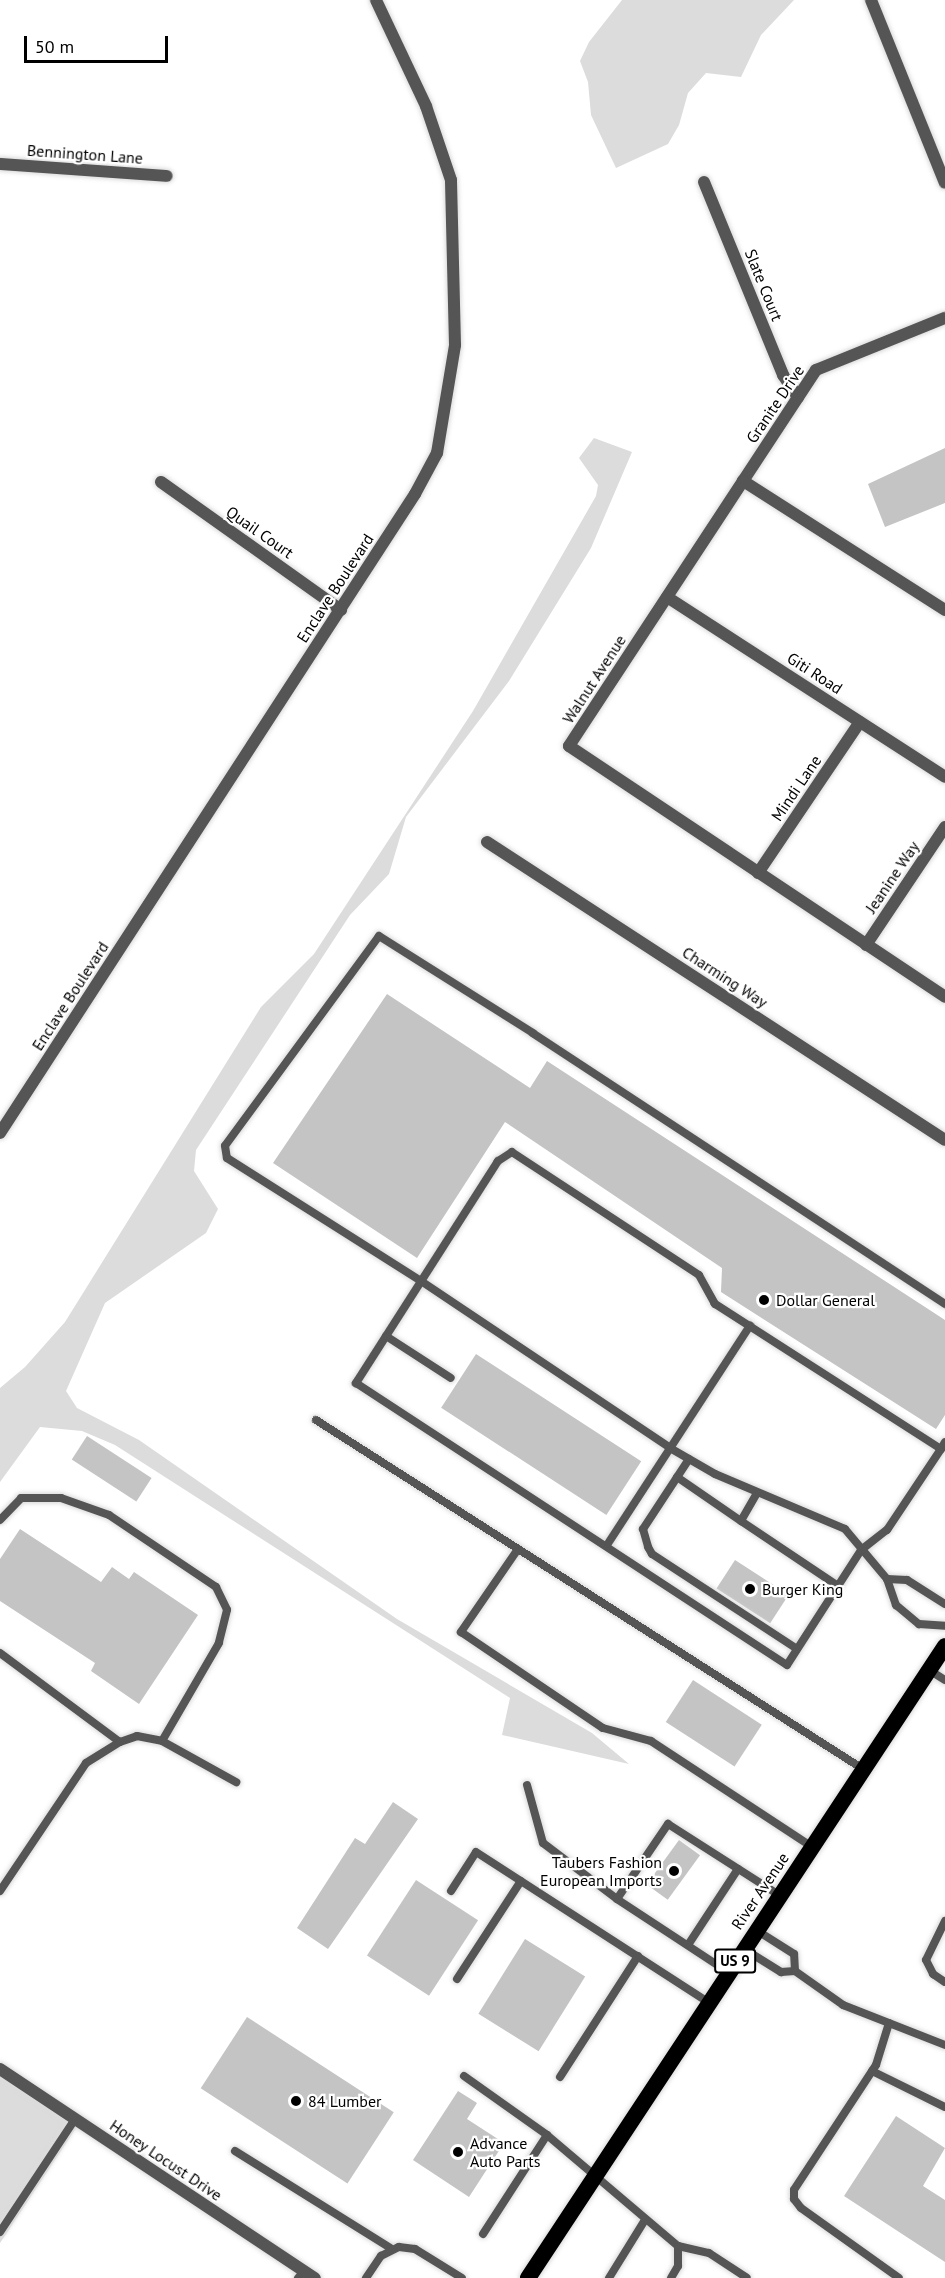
<!DOCTYPE html>
<html>
<head>
<meta charset="utf-8">
<style>
	body { margin:0 }
	#map { position:relative; width:945px; height:2278px; overflow:hidden; background:#fff; font-family:"PT Sans",sans-serif }
	div>[style] { position:absolute }
	.green>* { inset:0; background:#dcdcdc }
	.building>* { inset:0; background:#c4c4c4; transform-origin:0 0 }
	.roads { filter:drop-shadow(0 0 2px #dbdbdb) drop-shadow(0 0 2px #dbdbdb) }
	.service>* { height:8px; margin:-4px; padding:0 4px; transform-origin:4px; border-radius:4px; background:#555 }
	.minor>* { height:12px; margin:-6px; padding:0 6px; transform-origin:6px; border-radius:6px; background:#555 }
	.tertiary>* { height:12px; margin:-6px; padding:0 6px; transform-origin:6px; border-radius:6px; background:#555 }
	.trunk>* { height:16px; margin:-8px; padding:0 8px; transform-origin:8px; border-radius:8px; background:#000 }
	.dots>* { width:16px; height:16px; translate:-50% -50%; box-sizing:border-box; border:3px solid #fff; border-radius:50% }
	span { translate:-50% -50%; white-space:nowrap; text-align:center; line-height:1.15; -webkit-text-stroke:4.5px #fff; paint-order:stroke }
	.shield-label span { padding:2px 4px; background:#fff; border:2px solid; border-radius:4px; -webkit-text-stroke-width:0 }
	.shield-label { font-size:15px; color:#000; font-weight:700 }
	.street-label { font-size:16px; color:#000 }
	.poi-label { font-size:16px; color:#000 }
	.left { translate:0 -50%; text-align:left }
	.right { translate:-100% -50%; text-align:right }
	.scale { position:absolute; left:24px; top:36px; width:144px; height:27px; box-sizing:border-box; border:3px solid #000; border-top:0; padding-left:8px; font-size:18px; line-height:21px; white-space:nowrap; color:#000; -webkit-text-stroke:4px #fff; paint-order:stroke }
</style>
</head>
<body>
<div id="map">
	<div class="green">
		<div style="clip-path:polygon(622px 0,794px 0,761px 35px,741px 77px,706px 73px,688px 93px,679px 125px,668px 144px,616px 168px,591px 115px,588px 82px,580px 61px,589px 42px)"></div>
		<div style="clip-path:polygon(594px 438px,632px 452px,591px 548px,509px 681px,406px 817px,389px 874px,350px 915px,196px 1150px,194px 1171px,218px 1209px,206px 1233px,105px 1303px,66px 1391px,77px 1408px,139px 1440px,397px 1619px,592px 1733px,629px 1764px,502px 1735px,510px 1698px,115px 1445px,82px 1431px,40px 1427px,0 1482px,0 1388px,25px 1367px,65px 1322px,261px 1007px,314px 954px,473px 711px,596px 496px,598px 485px,579px 458px)"></div>
		<div style="clip-path:polygon(0 2068px,80px 2122px,0 2243px)"></div>
	</div>
	<div class="building">
		<div style="clip-path:polygon(945px 448px,945px 503px,885px 527px,868px 484px)"></div>
		<div style="clip-path:polygon(387px 994px,530px 1088px,547px 1061px,945px 1320px,945px 1415px,936px 1429px,721px 1292px,722px 1268px,505px 1122px,417px 1258px,273px 1163px)"></div>
		<div style="left:476px;top:1354px;width:197px;height:64px;rotate:33deg"></div>
		<div style="left:87px;top:1436px;width:77px;height:28px;rotate:33deg"></div>
		<div style="clip-path:polygon(20px 1529px,101px 1582px,112px 1567px,129px 1579px,134px 1572px,198px 1615px,139px 1704px,91px 1671px,95px 1663px,0 1601px,0 1559px)"></div>
		<div style="left:735px;top:1560px;width:64px;height:34px;rotate:33deg"></div>
		<div style="left:693px;top:1680px;width:82px;height:50px;rotate:33deg"></div>
		<div style="clip-path:polygon(393px 1802px,418px 1819px,328px 1949px,297px 1928px,355px 1838px,365px 1844px)"></div>
		<div style="left:679px;top:1840px;width:26px;height:55px;rotate:36deg"></div>
		<div style="left:416px;top:1880px;width:74px;height:90px;rotate:33deg"></div>
		<div style="left:525px;top:1939px;width:71px;height:88px;rotate:32deg"></div>
		<div style="left:247px;top:2017px;width:175px;height:85px;rotate:33deg"></div>
		<div style="clip-path:polygon(458px 2091px,477px 2103px,467px 2119px,504px 2143px,469px 2197px,413px 2160px)"></div>
		<div style="clip-path:polygon(896px 2116px,945px 2148px,923px 2186px,945px 2200px,945px 2262px,844px 2196px)"></div>
	</div>
	<div class="roads">
		<div class="service">
			<div style="left:945px;top:1304px;width:493px;rotate:-146.7deg"></div>
			<div style="left:533px;top:1033px;width:182px;rotate:-147.8deg"></div>
			<div style="left:379px;top:936px;width:260px;rotate:126.3deg"></div>
			<div style="left:225px;top:1146px;width:12px;rotate:81deg"></div>
			<div style="left:227px;top:1158px;width:230px;rotate:32.4deg"></div>
			<div style="left:421px;top:1281px;width:300px;rotate:33.8deg"></div>
			<div style="left:670px;top:1448px;width:52px;rotate:30deg"></div>
			<div style="left:715px;top:1474px;width:141px;rotate:22.9deg"></div>
			<div style="left:845px;top:1529px;width:65px;rotate:50deg"></div>
			<div style="left:887px;top:1579px;width:28px;rotate:71deg"></div>
			<div style="left:896px;top:1605px;width:30px;rotate:40deg"></div>
			<div style="left:919px;top:1624px;width:26px;rotate:4deg"></div>
			<div style="left:386px;top:1336px;width:77px;rotate:32.9deg"></div>
			<div style="left:316px;top:1420px;width:649px;rotate:32.54deg"></div>
			<div style="left:941px;top:1449px;width:269px;rotate:-147.3deg"></div>
			<div style="left:715px;top:1304px;width:33px;rotate:-119deg"></div>
			<div style="left:699px;top:1275px;width:224px;rotate:-146.7deg"></div>
			<div style="left:512px;top:1152px;width:17px;rotate:147deg"></div>
			<div style="left:498px;top:1161px;width:264px;rotate:122.6deg"></div>
			<div style="left:356px;top:1383px;width:515px;rotate:33.2deg"></div>
			<div style="left:787px;top:1665px;width:137px;rotate:-57.2deg"></div>
			<div style="left:861px;top:1550px;width:33px;rotate:-38deg"></div>
			<div style="left:887px;top:1530px;width:97px;rotate:-56.3deg"></div>
			<div style="left:941px;top:1449px;width:8px;rotate:-60deg"></div>
			<div style="left:689px;top:1459px;width:84px;rotate:123.3deg"></div>
			<div style="left:643px;top:1529px;width:19px;rotate:74deg"></div>
			<div style="left:648px;top:1547px;width:8px;rotate:60deg"></div>
			<div style="left:652px;top:1554px;width:173px;rotate:33.2deg"></div>
			<div style="left:677px;top:1477px;width:78px;rotate:34.5deg"></div>
			<div style="left:757px;top:1493px;width:32px;rotate:120deg"></div>
			<div style="left:741px;top:1521px;width:117px;rotate:33.8deg"></div>
			<div style="left:0;top:1520px;width:30px;rotate:-46deg"></div>
			<div style="left:21px;top:1498px;width:40px"></div>
			<div style="left:61px;top:1498px;width:51px;rotate:19.5deg"></div>
			<div style="left:109px;top:1515px;width:129px;rotate:33.9deg"></div>
			<div style="left:216px;top:1587px;width:25px;rotate:64deg"></div>
			<div style="left:227px;top:1610px;width:34px;rotate:104deg"></div>
			<div style="left:219px;top:1643px;width:113px;rotate:120.2deg"></div>
			<div style="left:607px;top:1545px;width:262px;rotate:-56.9deg"></div>
			<div style="left:518px;top:1549px;width:101px;rotate:124.5deg"></div>
			<div style="left:461px;top:1632px;width:171px;rotate:34.1deg"></div>
			<div style="left:603px;top:1728px;width:50px;rotate:15.2deg"></div>
			<div style="left:651px;top:1741px;width:191px;rotate:33.3deg"></div>
			<div style="left:887px;top:1579px;width:20px;rotate:3deg"></div>
			<div style="left:907px;top:1580px;width:45px;rotate:32.3deg"></div>
			<div style="left:0;top:1653px;width:149px;rotate:36.6deg"></div>
			<div style="left:929px;top:1670px;width:19px;rotate:32deg"></div>
			<div style="left:527px;top:1785px;width:60px;rotate:74.6deg"></div>
			<div style="left:543px;top:1843px;width:93px;rotate:37.1deg"></div>
			<div style="left:0;top:1891px;width:154px;rotate:-56.1deg"></div>
			<div style="left:86px;top:1763px;width:40px;rotate:-32deg"></div>
			<div style="left:120px;top:1742px;width:18px;rotate:-19deg"></div>
			<div style="left:137px;top:1736px;width:25px;rotate:11deg"></div>
			<div style="left:162px;top:1741px;width:85px;rotate:29deg"></div>
			<div style="left:451px;top:1891px;width:46px;rotate:-57.3deg"></div>
			<div style="left:476px;top:1852px;width:276px;rotate:32.9deg"></div>
			<div style="left:945px;top:1921px;width:43px;rotate:116deg"></div>
			<div style="left:926px;top:1960px;width:16px;rotate:63deg"></div>
			<div style="left:933px;top:1974px;width:14px;rotate:34deg"></div>
			<div style="left:688px;top:1945px;width:91px;rotate:-56.7deg"></div>
			<div style="left:744px;top:1949px;width:44px;rotate:31.9deg"></div>
			<div style="left:781px;top:1972px;width:14px;rotate:-4deg"></div>
			<div style="left:795px;top:1971px;width:17px;rotate:-93deg"></div>
			<div style="left:794px;top:1954px;width:45px;rotate:-147.7deg"></div>
			<div style="left:795px;top:1971px;width:59px;rotate:35.3deg"></div>
			<div style="left:843px;top:2005px;width:110px;rotate:21.4deg"></div>
			<div style="left:728px;top:1972px;width:133px;rotate:-146.7deg"></div>
			<div style="left:617px;top:1899px;width:91px;rotate:-55.8deg"></div>
			<div style="left:668px;top:1824px;width:132px;rotate:32.6deg"></div>
			<div style="left:457px;top:1979px;width:117px;rotate:-56.9deg"></div>
			<div style="left:889px;top:2023px;width:44px;rotate:107.2deg"></div>
			<div style="left:876px;top:2065px;width:149px;rotate:123.3deg"></div>
			<div style="left:794px;top:2190px;width:9px;rotate:90deg"></div>
			<div style="left:794px;top:2199px;width:11px;rotate:52deg"></div>
			<div style="left:801px;top:2208px;width:120px;rotate:35.5deg"></div>
			<div style="left:872px;top:2071px;width:81px;rotate:26.3deg"></div>
			<div style="left:464px;top:2076px;width:102px;rotate:35.4deg"></div>
			<div style="left:560px;top:2077px;width:144px;rotate:-57.2deg"></div>
			<div style="left:235px;top:2151px;width:183px;rotate:32deg"></div>
			<div style="left:0;top:2232px;width:136px;rotate:-56.4deg"></div>
			<div style="left:483px;top:2234px;width:118px;rotate:-57.1deg"></div>
			<div style="left:547px;top:2135px;width:172px;rotate:40.3deg"></div>
			<div style="left:678px;top:2246px;width:20px;rotate:90deg"></div>
			<div style="left:678px;top:2266px;width:14px;rotate:120deg"></div>
			<div style="left:678px;top:2246px;width:32px;rotate:13deg"></div>
			<div style="left:709px;top:2253px;width:45px;rotate:33.3deg"></div>
			<div style="left:298px;top:2278px;width:9px;rotate:-49deg"></div>
			<div style="left:366px;top:2278px;width:27px;rotate:-56deg"></div>
			<div style="left:381px;top:2256px;width:20px;rotate:-27deg"></div>
			<div style="left:399px;top:2247px;width:16px;rotate:7deg"></div>
			<div style="left:415px;top:2249px;width:55px;rotate:31.7deg"></div>
			<div style="left:609px;top:2278px;width:68px;rotate:-58.2deg"></div>
		</div>
		<div class="minor">
			<div style="left:871px;top:0;width:197px;rotate:68deg"></div>
			<div style="left:0;top:164px;width:167px;rotate:4.1deg"></div>
			<div style="left:704px;top:182px;width:209px;rotate:67.7deg"></div>
			<div style="left:783px;top:375px;width:27px;rotate:56deg"></div>
			<div style="left:743px;top:481px;width:133px;rotate:-56.7deg"></div>
			<div style="left:816px;top:370px;width:139px;rotate:-22deg"></div>
			<div style="left:161px;top:482px;width:221px;rotate:35.4deg"></div>
			<div style="left:667px;top:597px;width:331px;rotate:32.9deg"></div>
			<div style="left:945px;top:610px;width:240px;rotate:-147.4deg"></div>
			<div style="left:743px;top:481px;width:317px;rotate:123.3deg"></div>
			<div style="left:569px;top:746px;width:452px;rotate:33.7deg"></div>
			<div style="left:487px;top:842px;width:546px;rotate:33.05deg"></div>
			<div style="left:758px;top:873px;width:182px;rotate:-56deg"></div>
			<div style="left:866px;top:945px;width:142px;rotate:-56.2deg"></div>
			<div style="left:0;top:1133px;width:762px;rotate:-57deg"></div>
			<div style="left:415px;top:494px;width:47px;rotate:-61.8deg"></div>
			<div style="left:437px;top:453px;width:109px;rotate:-80.5deg"></div>
			<div style="left:455px;top:345px;width:165px;rotate:-91.4deg"></div>
			<div style="left:451px;top:180px;width:78px;rotate:-108.7deg"></div>
			<div style="left:426px;top:106px;width:117px;rotate:-115.3deg"></div>
		</div>
		<div class="tertiary">
			<div style="left:0;top:2069px;width:378px;rotate:33.6deg"></div>
		</div>
		<div class="trunk">
			<div style="left:528px;top:2278px;width:757px;rotate:-56.58deg"></div>
		</div>
	</div>
	<div class="dots">
		<div style="left:764px;top:1300px;background:#000"></div>
		<div style="left:750px;top:1589px;background:#000"></div>
		<div style="left:674px;top:1871px;background:#000"></div>
		<div style="left:296px;top:2101px;background:#000"></div>
		<div style="left:458px;top:2152px;background:#000"></div>
	</div>
	<div class="shield-label">
		<span style="left:735px;top:1961px">US 9</span>
	</div>
	<div class="street-label">
		<span style="left:85px;top:154px;rotate:4deg">Bennington Lane</span>
		<span style="left:764px;top:285px;rotate:68deg">Slate Court</span>
		<span style="left:775px;top:404px;rotate:-56deg">Granite Drive</span>
		<span style="left:260px;top:532px;rotate:35deg">Quail Court</span>
		<span style="left:335px;top:588px;rotate:-57deg">Enclave Boulevard</span>
		<span style="left:815px;top:673px;rotate:33deg">Giti Road</span>
		<span style="left:594px;top:679px;rotate:-57deg">Walnut Avenue</span>
		<span style="left:796px;top:788px;rotate:-56deg">Mindi Lane</span>
		<span style="left:892px;top:877px;rotate:-56deg">Jeanine Way</span>
		<span style="left:725px;top:977px;rotate:33deg">Charming Way</span>
		<span style="left:70px;top:996px;rotate:-57deg">Enclave Boulevard</span>
		<span style="left:760px;top:1891px;rotate:-56deg">River Avenue</span>
		<span style="left:166px;top:2160px;rotate:34deg">Honey Locust Drive</span>
	</div>
	<div class="poi-label">
		<span class="left" style="left:776px;top:1300px">Dollar General</span>
		<span class="left" style="left:762px;top:1589px">Burger King</span>
		<span class="right" style="left:662px;top:1871px">Taubers Fashion<br>European Imports</span>
		<span class="left" style="left:308px;top:2101px">84 Lumber</span>
		<span class="left" style="left:470px;top:2152px">Advance<br>Auto Parts</span>
	</div>
	<div class="scale">50 m</div>
</div>
</body>
</html>
